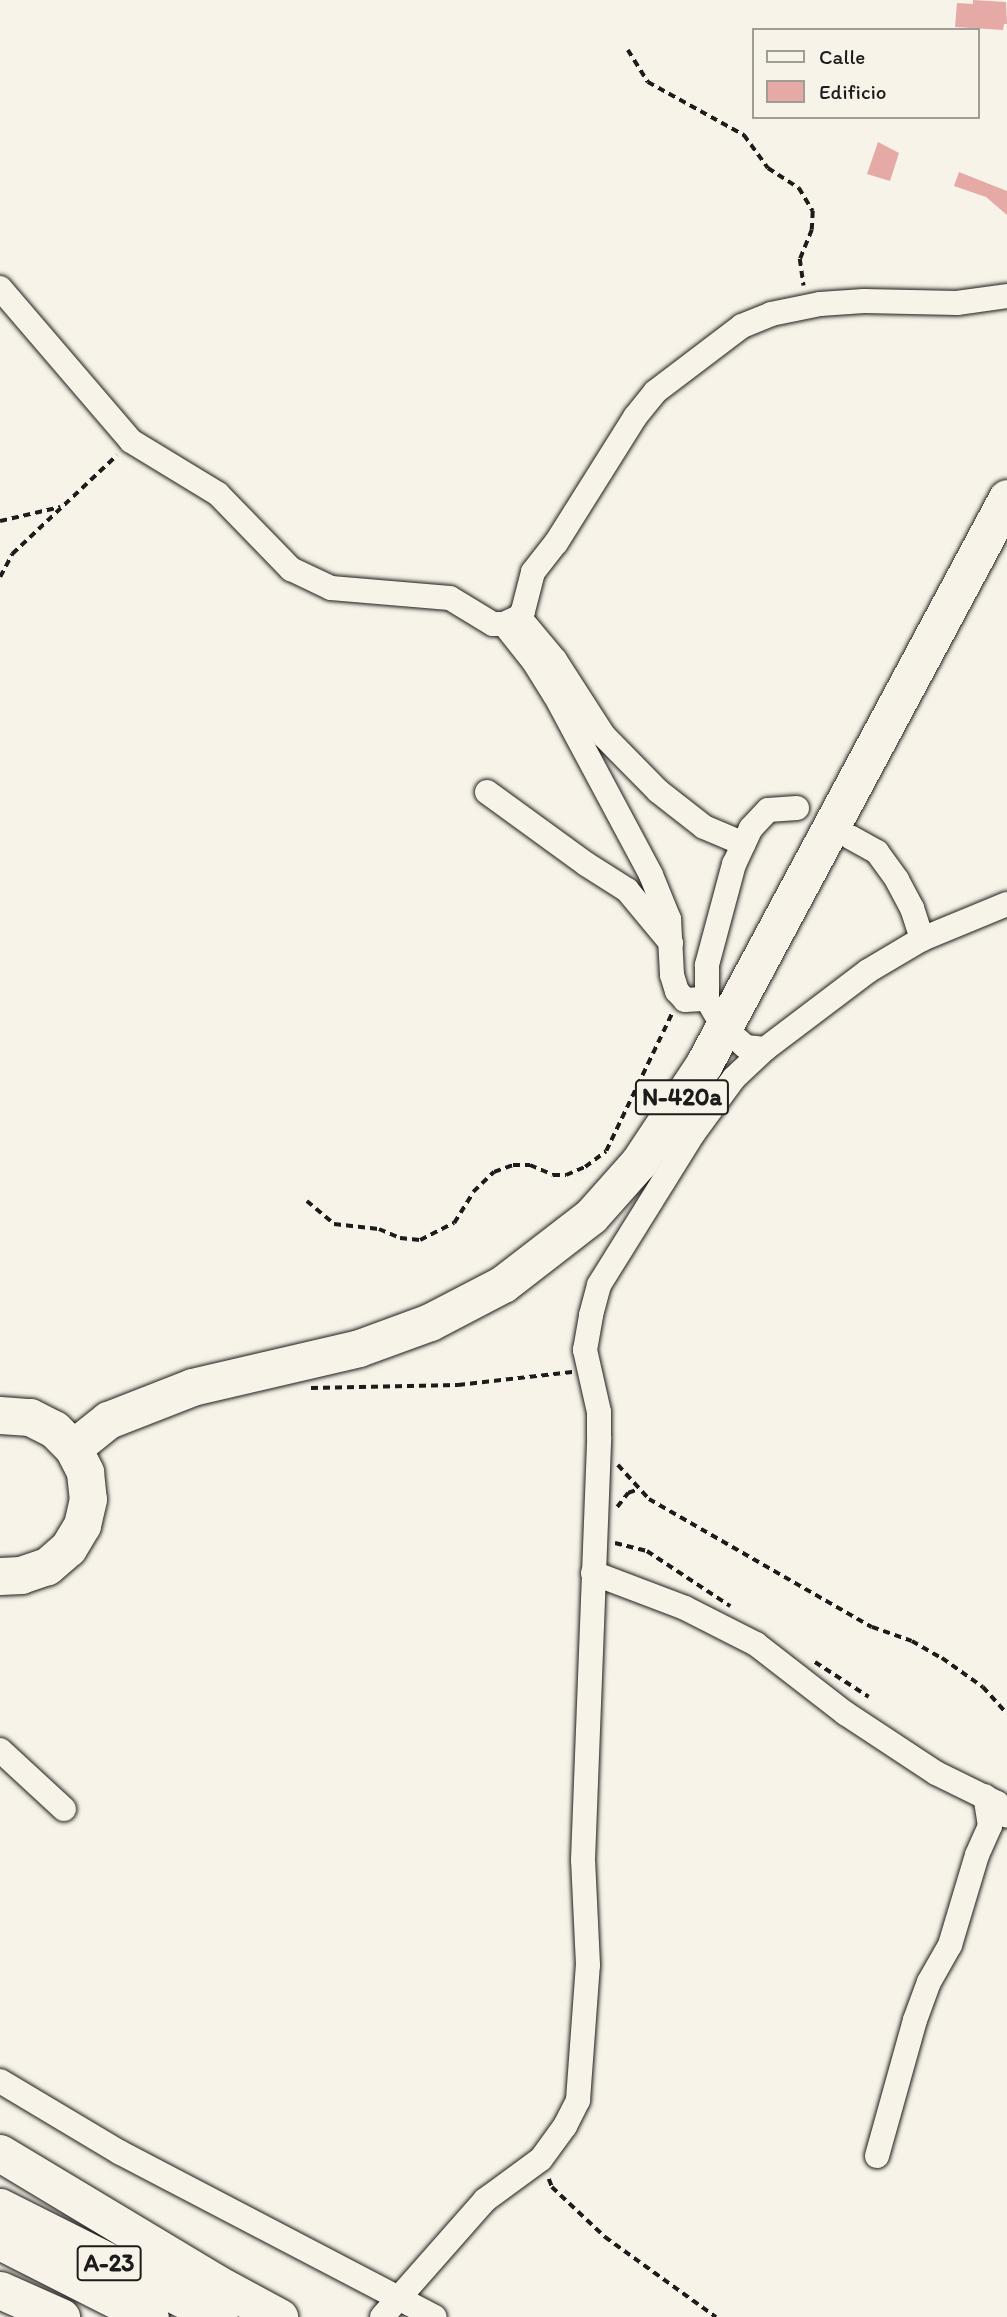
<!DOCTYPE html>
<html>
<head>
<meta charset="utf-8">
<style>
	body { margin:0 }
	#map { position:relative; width:1007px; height:2317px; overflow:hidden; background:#f7f3e8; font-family:Itim,sans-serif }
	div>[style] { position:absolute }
	.building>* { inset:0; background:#e5aaa5 }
	.path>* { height:3.5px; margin-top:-1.75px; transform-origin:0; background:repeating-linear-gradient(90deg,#1c1c1c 0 7px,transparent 0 12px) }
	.roads { filter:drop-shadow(0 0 2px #1c1c1c) drop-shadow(0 0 2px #1c1c1c) }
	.minor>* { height:24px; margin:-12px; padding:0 12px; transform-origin:12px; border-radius:12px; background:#f7f3e8 }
	.highway>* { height:37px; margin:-18.5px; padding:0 18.5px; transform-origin:18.5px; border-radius:18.5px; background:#f7f3e8 }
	span { translate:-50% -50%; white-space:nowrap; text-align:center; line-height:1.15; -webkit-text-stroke:5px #f7f3e8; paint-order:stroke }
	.shield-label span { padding:2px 5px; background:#f7f3e8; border:2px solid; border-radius:5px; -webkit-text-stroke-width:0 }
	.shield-label { font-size:24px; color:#1c1c1c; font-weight:700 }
	.legend { position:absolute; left:752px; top:28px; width:228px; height:91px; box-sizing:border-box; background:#f7f3e8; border:2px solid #9f9d96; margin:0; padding:9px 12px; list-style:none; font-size:21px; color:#1c1c1c }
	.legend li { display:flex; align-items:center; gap:14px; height:35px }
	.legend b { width:35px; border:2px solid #9f9d96 }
</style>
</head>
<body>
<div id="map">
	<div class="building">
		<div style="clip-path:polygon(973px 0,1006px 2px,1007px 24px,1004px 24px,1003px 30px,955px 27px,957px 3px,973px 4px)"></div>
		<div style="clip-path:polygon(878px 142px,899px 153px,890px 181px,867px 174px)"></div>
		<div style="clip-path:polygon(959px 172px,1007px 191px,1007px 215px,986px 197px,954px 186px)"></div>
	</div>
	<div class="path">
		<div style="left:628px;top:50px;width:38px;rotate:58deg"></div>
		<div style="left:648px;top:82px;width:110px;rotate:28.9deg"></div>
		<div style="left:744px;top:135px;width:41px;rotate:54deg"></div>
		<div style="left:768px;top:168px;width:37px;rotate:33deg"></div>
		<div style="left:799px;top:188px;width:27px;rotate:59deg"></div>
		<div style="left:813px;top:211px;width:19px;rotate:93deg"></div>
		<div style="left:812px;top:230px;width:31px;rotate:112deg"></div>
		<div style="left:800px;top:259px;width:27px;rotate:82deg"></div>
		<div style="left:0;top:521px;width:62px;rotate:-13.1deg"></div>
		<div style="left:0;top:577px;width:26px;rotate:-62deg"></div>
		<div style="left:12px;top:554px;width:144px;rotate:-43.3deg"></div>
		<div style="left:307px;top:1201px;width:35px;rotate:40deg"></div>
		<div style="left:334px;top:1224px;width:45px;rotate:6.3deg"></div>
		<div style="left:379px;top:1229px;width:23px;rotate:23deg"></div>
		<div style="left:400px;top:1238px;width:20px;rotate:6deg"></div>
		<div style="left:420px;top:1240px;width:38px;rotate:-27deg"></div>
		<div style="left:454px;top:1223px;width:36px;rotate:-58deg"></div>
		<div style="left:473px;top:1192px;width:29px;rotate:-44deg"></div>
		<div style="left:494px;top:1172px;width:20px;rotate:-20deg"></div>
		<div style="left:513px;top:1165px;width:17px"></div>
		<div style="left:530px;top:1165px;width:25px;rotate:23deg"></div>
		<div style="left:553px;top:1175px;width:13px"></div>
		<div style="left:566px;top:1175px;width:21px;rotate:-23deg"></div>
		<div style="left:585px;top:1167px;width:26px;rotate:-37deg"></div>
		<div style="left:606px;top:1151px;width:153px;rotate:-64.4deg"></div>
		<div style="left:311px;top:1388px;width:147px;rotate:-1.2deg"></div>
		<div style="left:458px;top:1385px;width:115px;rotate:-6.5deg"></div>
		<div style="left:618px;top:1465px;width:46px;rotate:47.6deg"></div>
		<div style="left:649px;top:1499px;width:257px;rotate:29.9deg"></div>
		<div style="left:872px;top:1627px;width:42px;rotate:19.3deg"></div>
		<div style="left:912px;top:1641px;width:34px;rotate:30deg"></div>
		<div style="left:942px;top:1658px;width:50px;rotate:35.3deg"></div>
		<div style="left:983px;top:1687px;width:36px;rotate:48deg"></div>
		<div style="left:617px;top:1507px;width:18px;rotate:-52deg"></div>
		<div style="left:628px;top:1493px;width:12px;rotate:-20deg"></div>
		<div style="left:615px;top:1543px;width:33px;rotate:14deg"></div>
		<div style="left:647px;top:1551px;width:100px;rotate:33.5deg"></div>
		<div style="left:815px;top:1662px;width:64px;rotate:32.9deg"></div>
		<div style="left:549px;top:2179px;width:9px;rotate:69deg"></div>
		<div style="left:552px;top:2187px;width:73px;rotate:43.3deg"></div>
		<div style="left:605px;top:2237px;width:137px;rotate:35.8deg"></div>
	</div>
	<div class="roads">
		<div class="minor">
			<div style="left:0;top:288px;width:201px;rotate:49.4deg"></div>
			<div style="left:131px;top:441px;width:102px;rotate:31.3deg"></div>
			<div style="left:218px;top:494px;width:105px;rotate:45.8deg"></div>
			<div style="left:291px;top:569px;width:44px;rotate:25.4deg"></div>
			<div style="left:331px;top:588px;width:119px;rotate:4.8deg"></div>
			<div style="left:450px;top:598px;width:50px;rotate:31.2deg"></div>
			<div style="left:493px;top:624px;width:11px"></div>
			<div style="left:504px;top:624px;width:17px;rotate:-25deg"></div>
			<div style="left:519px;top:617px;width:7px;rotate:-56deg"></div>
			<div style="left:523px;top:611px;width:40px;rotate:-75.6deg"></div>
			<div style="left:533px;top:572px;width:37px;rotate:-52deg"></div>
			<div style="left:556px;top:543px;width:149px;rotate:-57.9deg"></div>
			<div style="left:635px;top:417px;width:32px;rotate:-51deg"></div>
			<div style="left:655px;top:392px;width:109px;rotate:-37.2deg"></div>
			<div style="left:742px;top:326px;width:31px;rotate:-22deg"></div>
			<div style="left:771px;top:314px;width:50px;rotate:-11.5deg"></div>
			<div style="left:820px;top:304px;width:44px;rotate:-3.9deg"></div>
			<div style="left:864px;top:301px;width:93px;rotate:1.2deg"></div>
			<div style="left:957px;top:303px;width:50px;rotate:-8deg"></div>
			<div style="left:519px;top:617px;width:56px;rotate:50.1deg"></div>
			<div style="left:555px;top:660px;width:90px;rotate:57.2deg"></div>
			<div style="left:604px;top:736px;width:77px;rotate:45.5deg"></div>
			<div style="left:658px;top:791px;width:58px;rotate:38deg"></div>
			<div style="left:704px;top:827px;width:43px;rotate:23deg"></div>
			<div style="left:504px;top:624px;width:48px;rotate:51.7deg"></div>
			<div style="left:534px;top:662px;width:39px;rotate:58deg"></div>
			<div style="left:555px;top:695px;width:204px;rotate:61.9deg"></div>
			<div style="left:651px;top:875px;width:48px;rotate:67.8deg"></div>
			<div style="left:669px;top:919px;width:56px;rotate:86.9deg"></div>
			<div style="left:672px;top:975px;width:17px;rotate:73deg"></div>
			<div style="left:677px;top:991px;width:12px;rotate:48deg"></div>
			<div style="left:685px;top:1000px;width:22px;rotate:-3deg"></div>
			<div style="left:487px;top:792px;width:122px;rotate:36deg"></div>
			<div style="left:586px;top:864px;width:49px;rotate:32.4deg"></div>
			<div style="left:627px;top:890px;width:69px;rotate:50.3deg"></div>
			<div style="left:797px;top:808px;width:29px;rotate:176deg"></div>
			<div style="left:768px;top:810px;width:25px;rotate:133deg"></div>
			<div style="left:751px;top:828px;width:40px;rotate:115deg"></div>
			<div style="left:734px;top:864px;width:105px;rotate:105deg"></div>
			<div style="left:707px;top:965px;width:34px;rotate:90deg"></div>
			<div style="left:707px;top:999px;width:32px;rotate:60deg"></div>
			<div style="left:723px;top:1027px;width:30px;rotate:41deg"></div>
			<div style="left:746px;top:1047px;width:19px;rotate:6deg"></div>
			<div style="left:765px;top:1049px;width:129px;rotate:-37.1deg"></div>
			<div style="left:868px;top:971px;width:63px;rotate:-30.7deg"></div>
			<div style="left:922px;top:939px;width:92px;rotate:-22.4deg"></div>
			<div style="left:850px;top:837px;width:31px;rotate:29deg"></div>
			<div style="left:877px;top:852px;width:34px;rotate:54deg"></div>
			<div style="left:897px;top:880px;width:32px;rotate:62deg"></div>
			<div style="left:912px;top:908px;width:33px;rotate:72deg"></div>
			<div style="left:593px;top:1573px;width:98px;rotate:20.8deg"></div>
			<div style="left:685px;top:1608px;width:80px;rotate:26.9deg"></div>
			<div style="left:756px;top:1644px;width:113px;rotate:37.8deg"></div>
			<div style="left:845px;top:1713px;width:109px;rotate:33.4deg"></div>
			<div style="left:936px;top:1773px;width:68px;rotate:26.2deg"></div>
			<div style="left:997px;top:1803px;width:16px;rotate:52deg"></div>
			<div style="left:0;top:1750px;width:87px;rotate:42.7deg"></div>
			<div style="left:0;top:2081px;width:139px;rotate:30.8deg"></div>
			<div style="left:119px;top:2152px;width:356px;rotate:27.6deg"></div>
			<div style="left:877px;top:2156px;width:141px;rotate:-74.4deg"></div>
			<div style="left:915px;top:2020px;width:40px;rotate:-69.8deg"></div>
			<div style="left:929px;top:1982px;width:43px;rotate:-60.4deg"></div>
			<div style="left:950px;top:1945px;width:94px;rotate:-73.3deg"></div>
			<div style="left:977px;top:1855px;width:32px;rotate:-66deg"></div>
			<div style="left:990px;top:1826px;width:30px;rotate:-99deg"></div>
			<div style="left:382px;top:2317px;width:156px;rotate:-48.6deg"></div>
			<div style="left:485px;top:2200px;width:69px;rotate:-36.2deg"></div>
			<div style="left:541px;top:2159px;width:41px;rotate:-54deg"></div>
			<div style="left:565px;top:2126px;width:29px;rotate:-63deg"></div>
			<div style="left:578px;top:2100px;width:135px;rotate:-85.8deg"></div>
			<div style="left:588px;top:1965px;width:105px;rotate:-92.7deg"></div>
			<div style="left:583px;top:1860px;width:423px;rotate:-87.8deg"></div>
			<div style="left:599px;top:1437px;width:25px;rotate:-90deg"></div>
			<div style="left:599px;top:1412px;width:64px;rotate:-102.7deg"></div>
			<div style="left:585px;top:1350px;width:36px;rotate:-80deg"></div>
			<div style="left:591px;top:1315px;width:31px;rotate:-75deg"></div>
			<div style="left:599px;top:1285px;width:178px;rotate:-58.1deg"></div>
			<div style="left:693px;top:1134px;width:69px;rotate:-53.8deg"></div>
			<div style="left:734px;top:1078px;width:42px;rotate:-43.1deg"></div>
		</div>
		<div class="highway">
			<div style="left:0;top:1415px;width:30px;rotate:4deg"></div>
			<div style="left:30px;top:1417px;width:27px;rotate:27deg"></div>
			<div style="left:54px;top:1429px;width:27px;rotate:45deg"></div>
			<div style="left:73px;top:1448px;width:27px;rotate:63deg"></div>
			<div style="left:85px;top:1472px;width:27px;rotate:84deg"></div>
			<div style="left:88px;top:1499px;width:27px;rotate:103deg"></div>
			<div style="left:82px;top:1525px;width:27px;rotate:121deg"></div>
			<div style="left:68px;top:1548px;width:28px;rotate:139deg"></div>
			<div style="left:47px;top:1566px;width:28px;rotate:161deg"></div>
			<div style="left:21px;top:1575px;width:21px;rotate:177deg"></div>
			<div style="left:73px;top:1448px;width:45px;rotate:-38.7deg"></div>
			<div style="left:108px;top:1420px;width:90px;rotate:-21.4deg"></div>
			<div style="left:192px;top:1387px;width:171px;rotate:-13.1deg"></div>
			<div style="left:359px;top:1348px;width:76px;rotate:-20.1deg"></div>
			<div style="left:430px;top:1322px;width:82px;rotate:-27.5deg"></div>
			<div style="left:503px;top:1284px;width:111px;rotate:-37.7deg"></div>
			<div style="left:591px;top:1216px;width:72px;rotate:-48.4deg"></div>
			<div style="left:639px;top:1162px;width:118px;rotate:-56.4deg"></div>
			<div style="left:704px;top:1064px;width:642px;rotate:-61.84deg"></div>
			<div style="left:0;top:2153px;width:252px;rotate:31deg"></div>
			<div style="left:216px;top:2283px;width:72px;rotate:28.4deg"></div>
			<div style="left:0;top:2207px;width:245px;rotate:26.7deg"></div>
			<div style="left:0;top:2241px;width:168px;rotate:26.9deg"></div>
			<div style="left:0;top:2290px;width:67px;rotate:23.9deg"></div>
		</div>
	</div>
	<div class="shield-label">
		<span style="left:682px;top:1097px">N-420a</span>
		<span style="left:109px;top:2263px">A-23</span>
	</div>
	<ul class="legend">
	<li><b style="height:9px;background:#f7f3e8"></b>Calle</li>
	<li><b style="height:19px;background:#e5aaa5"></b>Edificio</li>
	</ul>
</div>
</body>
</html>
